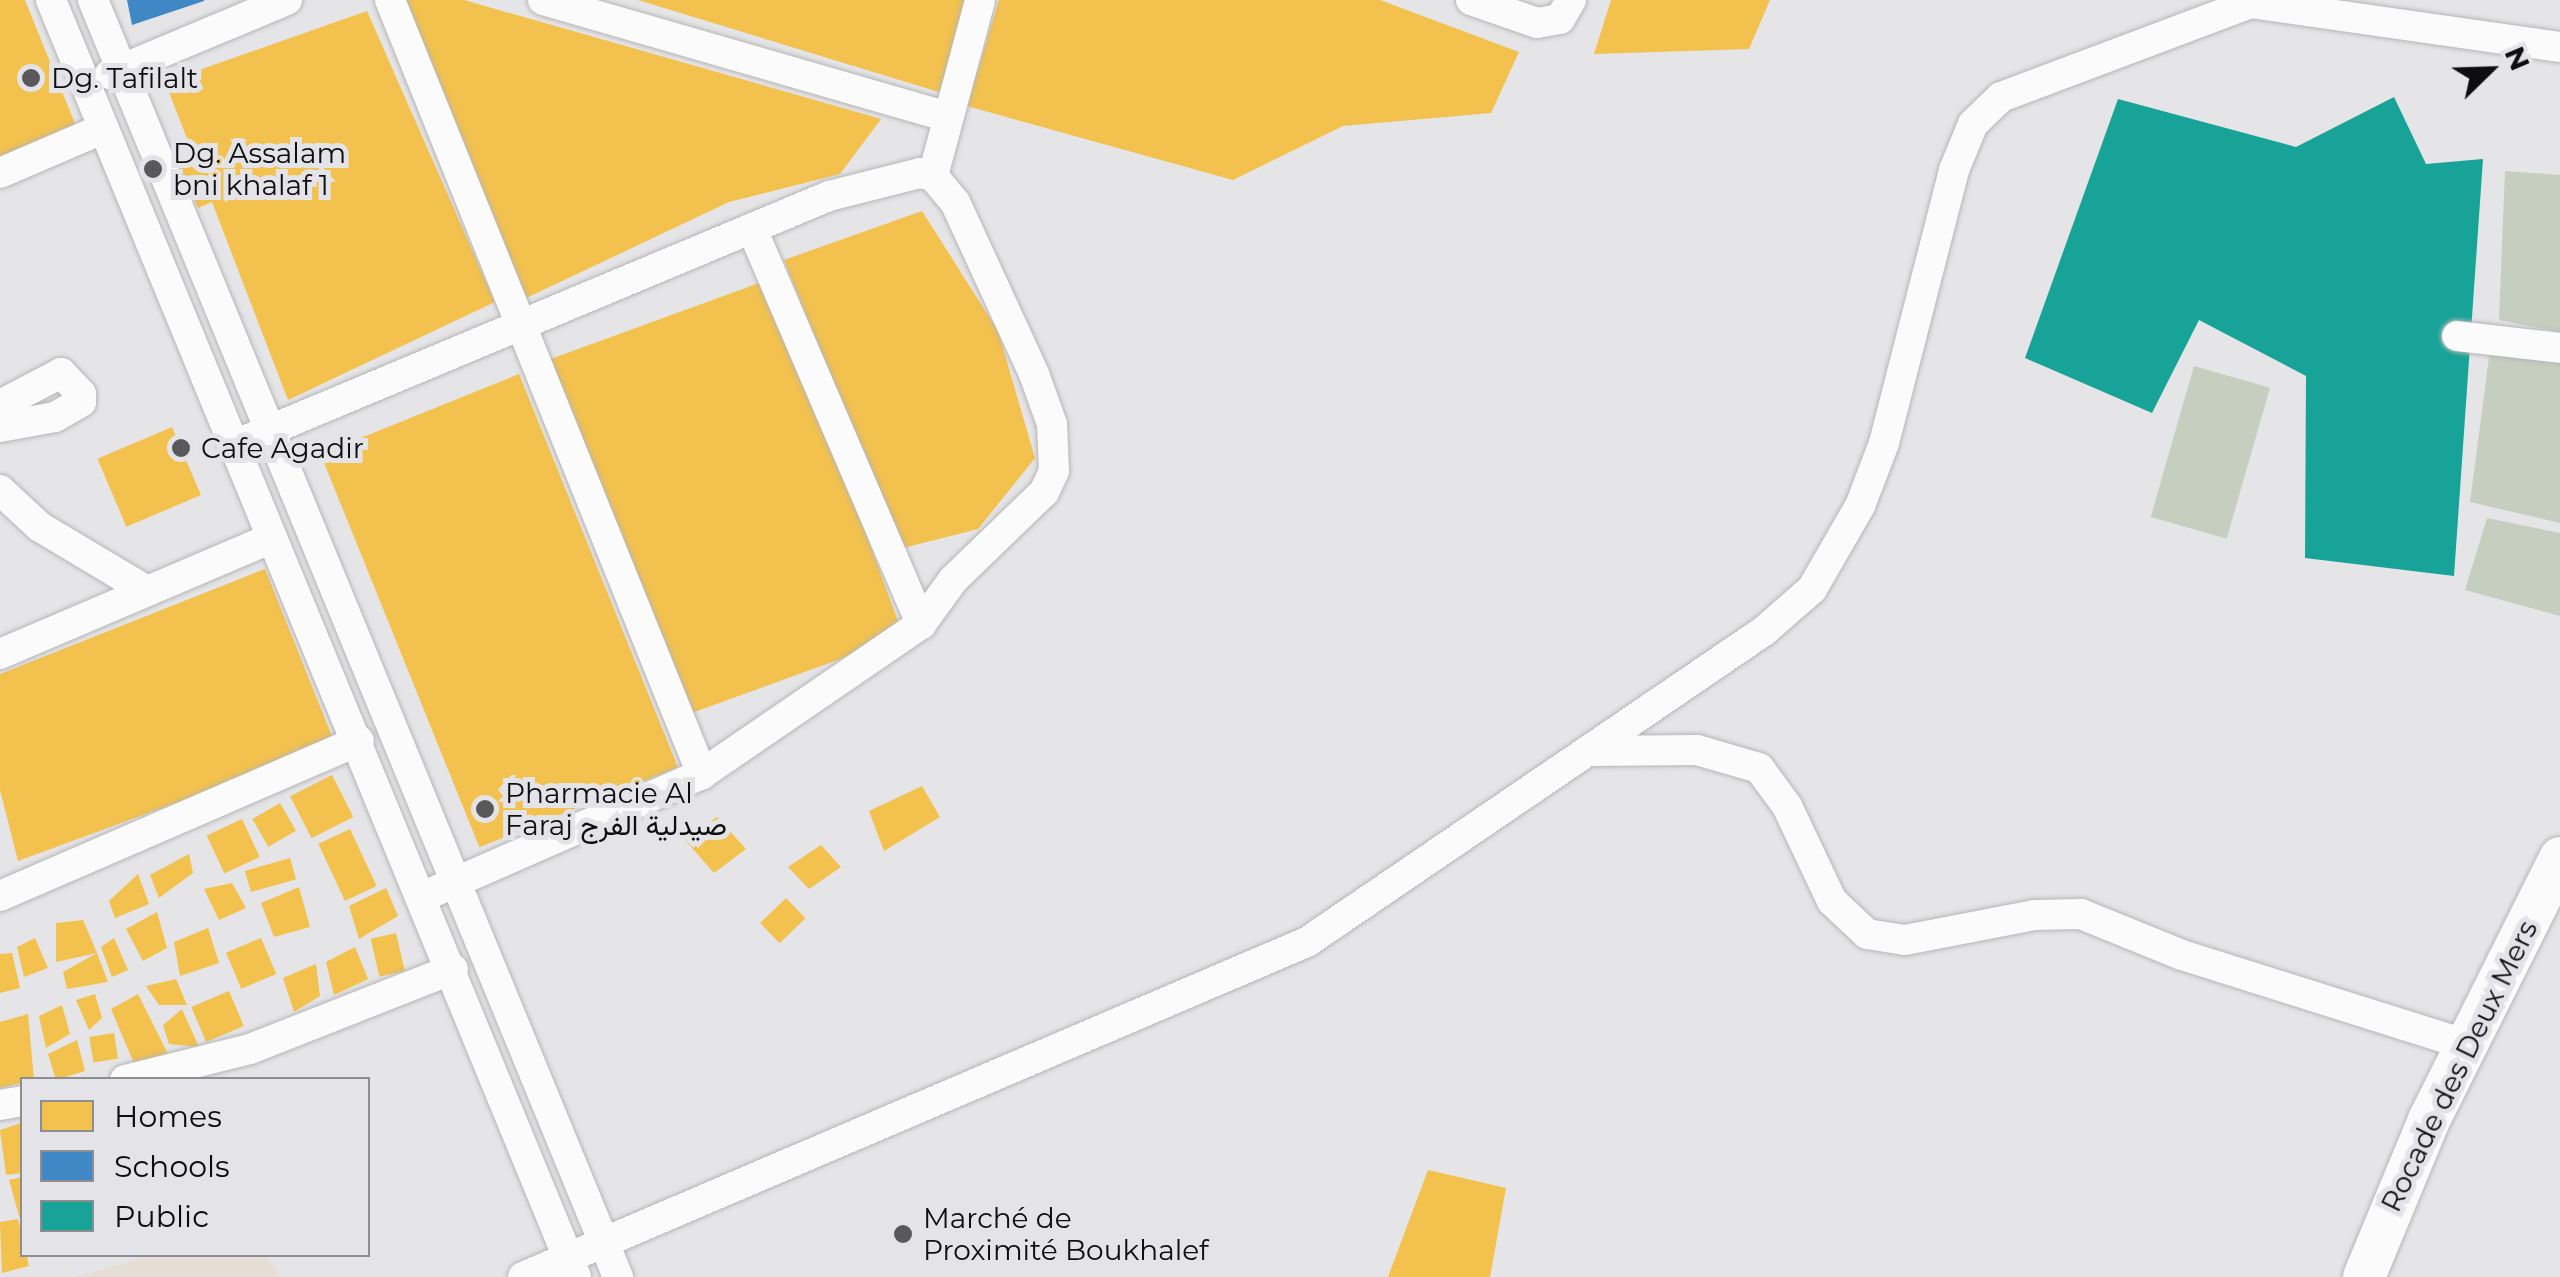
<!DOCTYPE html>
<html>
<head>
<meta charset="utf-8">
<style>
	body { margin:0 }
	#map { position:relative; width:2560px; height:1277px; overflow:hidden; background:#e5e5e7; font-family:Montserrat,Vazirmatn,sans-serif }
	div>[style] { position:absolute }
	.education>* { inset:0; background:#e6ded5 }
	.green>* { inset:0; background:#c5cebf; transform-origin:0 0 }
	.homes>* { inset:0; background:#f2c14e; transform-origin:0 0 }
	.schools>* { inset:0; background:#3f88c5 }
	.public>* { inset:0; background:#17a398 }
	.roads { filter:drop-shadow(0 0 2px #b6b6b8) drop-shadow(0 0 2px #b6b6b8) }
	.minor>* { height:30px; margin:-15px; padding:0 15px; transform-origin:15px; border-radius:15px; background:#fbfbfb }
	.highway>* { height:42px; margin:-21px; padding:0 21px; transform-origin:21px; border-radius:21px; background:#fbfbfb }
	.dots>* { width:28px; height:28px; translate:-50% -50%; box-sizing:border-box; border:5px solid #e4e4e8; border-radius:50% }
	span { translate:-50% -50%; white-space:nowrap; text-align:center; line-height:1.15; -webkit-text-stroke:10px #e4e4e8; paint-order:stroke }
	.poi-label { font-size:28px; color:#0e0e10 }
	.left { translate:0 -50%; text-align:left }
	.street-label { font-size:28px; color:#0e0e10 }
	.legend { position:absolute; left:20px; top:1077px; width:350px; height:180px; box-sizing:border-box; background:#e4e4e8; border:2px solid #8e8e92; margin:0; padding:12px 18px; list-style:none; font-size:30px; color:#0e0e10 }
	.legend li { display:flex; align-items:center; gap:20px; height:50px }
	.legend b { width:50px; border:2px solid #8e8e92 }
	.north { position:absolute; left:2440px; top:20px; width:100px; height:100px; -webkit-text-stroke:8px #e4e4e8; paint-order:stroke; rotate:67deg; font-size:28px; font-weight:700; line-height:40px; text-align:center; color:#0e0e10 }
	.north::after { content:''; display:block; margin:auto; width:35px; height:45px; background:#0e0e10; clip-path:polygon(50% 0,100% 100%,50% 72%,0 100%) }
</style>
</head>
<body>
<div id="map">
	<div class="education">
		<div style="clip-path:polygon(153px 1255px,266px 1255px,280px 1277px,75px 1277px)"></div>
	</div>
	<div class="green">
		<div style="clip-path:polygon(2505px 171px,2560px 175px,2560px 332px,2499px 320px)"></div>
		<div style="clip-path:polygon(2490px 350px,2560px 360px,2560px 523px,2470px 502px)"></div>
		<div style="left:2194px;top:366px;width:79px;height:157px;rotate:16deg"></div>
		<div style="clip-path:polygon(2487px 518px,2560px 533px,2560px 616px,2465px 590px)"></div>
	</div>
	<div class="homes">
		<div style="clip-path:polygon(0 0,25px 0,78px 131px,0 164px)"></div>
		<div style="clip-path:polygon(406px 0,464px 0,881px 119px,840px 174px,729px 202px,522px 300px)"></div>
		<div style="clip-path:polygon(638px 0,965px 0,942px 93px)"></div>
		<div style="clip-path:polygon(999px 0,1380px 0,1519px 52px,1491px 113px,1343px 126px,1233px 180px,967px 106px)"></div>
		<div style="clip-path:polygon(1611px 0,1770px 0,1749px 49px,1594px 54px)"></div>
		<div style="clip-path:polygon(367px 11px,495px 302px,288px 400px,212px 202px,198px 208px,177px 161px,193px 154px,165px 82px)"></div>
		<div style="clip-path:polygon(922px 211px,998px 331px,1035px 458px,978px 529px,899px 549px,784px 260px)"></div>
		<div style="left:773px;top:278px;width:381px;height:247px;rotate:70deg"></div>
		<div style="left:519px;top:374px;width:424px;height:214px;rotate:68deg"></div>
		<div style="left:172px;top:427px;width:74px;height:81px;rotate:67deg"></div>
		<div style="clip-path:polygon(265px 569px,335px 744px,18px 861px,0 790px,0 674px)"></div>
		<div style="left:332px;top:775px;width:47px;height:47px;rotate:63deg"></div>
		<div style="clip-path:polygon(922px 786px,940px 817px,884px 851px,869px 811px)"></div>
		<div style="left:280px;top:803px;width:32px;height:32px;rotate:60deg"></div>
		<div style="clip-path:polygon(717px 817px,746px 849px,714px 873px,684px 839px)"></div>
		<div style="left:242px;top:819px;width:42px;height:39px;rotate:65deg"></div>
		<div style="left:350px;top:829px;width:63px;height:35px;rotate:65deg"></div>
		<div style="clip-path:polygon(821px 845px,841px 867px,809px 889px,788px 867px)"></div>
		<div style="clip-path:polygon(189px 854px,193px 873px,159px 898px,150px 875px)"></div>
		<div style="left:290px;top:858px;width:22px;height:47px;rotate:74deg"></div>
		<div style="clip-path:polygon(138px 874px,149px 904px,115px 918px,109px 901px)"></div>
		<div style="clip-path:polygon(232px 883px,246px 908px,219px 920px,204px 889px)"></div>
		<div style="clip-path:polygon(299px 887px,310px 927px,274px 937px,261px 903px)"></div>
		<div style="clip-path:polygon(386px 888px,398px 916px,359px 939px,349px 906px)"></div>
		<div style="left:786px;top:898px;width:28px;height:36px;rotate:46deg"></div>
		<div style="clip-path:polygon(157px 912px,167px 948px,143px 961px,126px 929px)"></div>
		<div style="clip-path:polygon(83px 920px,97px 953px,108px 982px,67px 989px,63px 972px,97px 953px,56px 962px,56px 923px)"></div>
		<div style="clip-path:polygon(208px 928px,219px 963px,180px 976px,174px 942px)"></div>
		<div style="left:396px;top:933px;width:39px;height:26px;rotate:77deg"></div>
		<div style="clip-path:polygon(35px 938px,48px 968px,24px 977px,17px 947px)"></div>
		<div style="clip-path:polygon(114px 938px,128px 970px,112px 977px,101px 947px)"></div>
		<div style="left:261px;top:938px;width:39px;height:38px;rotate:67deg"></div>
		<div style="clip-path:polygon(355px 947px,368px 979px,334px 995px,326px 962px)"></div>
		<div style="clip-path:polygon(12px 953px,20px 988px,0 993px,0 954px)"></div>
		<div style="clip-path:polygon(316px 964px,320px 996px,294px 1012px,283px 978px)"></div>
		<div style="clip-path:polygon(176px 979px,187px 1005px,159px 1005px,146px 986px)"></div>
		<div style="left:229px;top:991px;width:38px;height:41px;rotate:67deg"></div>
		<div style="clip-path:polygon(95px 994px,102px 1018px,89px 1030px,76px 1000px)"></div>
		<div style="clip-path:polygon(138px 994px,168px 1054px,136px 1068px,111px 1009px)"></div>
		<div style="clip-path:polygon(62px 1005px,70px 1034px,46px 1048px,39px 1016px)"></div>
		<div style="clip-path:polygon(182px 1009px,199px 1047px,169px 1044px,163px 1025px)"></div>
		<div style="clip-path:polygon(28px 1014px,34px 1080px,0 1088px,0 1022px)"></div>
		<div style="left:114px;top:1033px;width:26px;height:25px;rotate:81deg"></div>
		<div style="clip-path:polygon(77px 1040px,85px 1071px,56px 1080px,48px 1054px)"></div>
		<div style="clip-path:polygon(21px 1123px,22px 1173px,6px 1175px,0 1130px)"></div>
		<div style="clip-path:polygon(1428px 1170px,1506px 1188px,1490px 1277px,1388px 1277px)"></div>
		<div style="clip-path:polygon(22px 1177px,22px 1223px,21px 1223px,9px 1180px)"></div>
		<div style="clip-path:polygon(18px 1219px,29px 1266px,2px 1273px,0 1222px)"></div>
	</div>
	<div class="schools">
		<div style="clip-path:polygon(127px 0,204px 0,204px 1px,132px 25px)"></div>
	</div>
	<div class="public">
		<div style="clip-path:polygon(2394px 97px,2426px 164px,2483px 159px,2454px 576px,2305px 558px,2306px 376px,2199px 320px,2152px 413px,2025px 358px,2118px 99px,2296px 147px)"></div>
	</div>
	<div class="roads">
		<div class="minor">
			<div style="left:51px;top:0;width:1381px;rotate:67.65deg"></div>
			<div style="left:93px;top:0;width:1381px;rotate:67.65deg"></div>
			<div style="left:390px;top:0;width:835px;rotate:68.05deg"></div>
			<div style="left:543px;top:0;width:418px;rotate:16.1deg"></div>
			<div style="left:1471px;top:0;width:70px;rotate:19.2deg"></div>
			<div style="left:1537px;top:23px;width:23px;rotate:-10deg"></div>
			<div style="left:1560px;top:19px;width:22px;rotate:-60deg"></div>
			<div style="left:110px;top:74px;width:192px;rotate:-22.7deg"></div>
			<div style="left:0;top:173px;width:109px;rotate:-23.3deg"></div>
			<div style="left:933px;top:176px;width:182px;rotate:-75deg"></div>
			<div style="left:752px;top:229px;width:430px;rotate:66.8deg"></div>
			<div style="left:2457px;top:336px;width:104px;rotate:6.6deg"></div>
			<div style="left:0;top:405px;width:69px;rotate:-27.7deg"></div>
			<div style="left:61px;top:373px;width:29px;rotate:46deg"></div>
			<div style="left:81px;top:394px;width:8px;rotate:90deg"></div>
			<div style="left:81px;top:402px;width:30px;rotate:150deg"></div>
			<div style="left:55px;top:417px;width:56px;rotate:169.7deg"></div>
			<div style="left:234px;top:445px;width:645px;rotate:-22.71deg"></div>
			<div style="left:829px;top:196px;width:94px;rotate:-14.2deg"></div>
			<div style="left:920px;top:173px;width:13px;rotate:13deg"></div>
			<div style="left:933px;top:176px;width:34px;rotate:50deg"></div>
			<div style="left:955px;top:202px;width:189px;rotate:65.3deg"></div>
			<div style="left:1034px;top:374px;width:53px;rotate:70.2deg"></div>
			<div style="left:1052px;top:424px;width:47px;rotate:87.6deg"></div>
			<div style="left:1054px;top:471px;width:23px;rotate:115deg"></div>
			<div style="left:1044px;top:492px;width:127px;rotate:136deg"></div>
			<div style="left:953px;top:580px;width:54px;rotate:126deg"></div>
			<div style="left:921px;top:624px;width:265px;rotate:145.6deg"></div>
			<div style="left:702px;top:774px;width:304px;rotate:156.3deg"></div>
			<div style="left:0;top:490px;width:54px;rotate:42.8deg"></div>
			<div style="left:40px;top:527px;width:125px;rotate:30.9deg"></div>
			<div style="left:0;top:654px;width:296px;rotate:-23.1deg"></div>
			<div style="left:1592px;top:751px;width:105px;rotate:-0.5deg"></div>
			<div style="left:1697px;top:750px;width:65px;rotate:16.2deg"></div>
			<div style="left:1759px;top:768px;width:47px;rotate:53.6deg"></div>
			<div style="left:1787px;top:806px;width:105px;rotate:64.7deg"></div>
			<div style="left:1832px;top:901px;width:48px;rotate:43.3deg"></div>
			<div style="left:1867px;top:934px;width:38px;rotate:9deg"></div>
			<div style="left:1905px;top:940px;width:132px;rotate:-10.9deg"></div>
			<div style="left:2035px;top:915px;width:46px;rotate:-1.2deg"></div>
			<div style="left:2081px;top:914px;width:109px;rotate:22.1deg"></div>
			<div style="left:2182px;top:955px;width:299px;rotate:17.5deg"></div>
			<div style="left:0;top:896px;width:391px;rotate:-23.4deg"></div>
			<div style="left:125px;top:1080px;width:129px;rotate:-13.9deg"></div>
			<div style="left:250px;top:1049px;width:218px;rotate:-21.5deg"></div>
			<div style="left:0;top:1105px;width:22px;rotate:-10deg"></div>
			<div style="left:523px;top:1277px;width:853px;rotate:-23.14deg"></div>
			<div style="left:1307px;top:942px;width:553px;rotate:-34.24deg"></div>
			<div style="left:1764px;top:631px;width:64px;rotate:-41.2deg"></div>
			<div style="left:1812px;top:589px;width:96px;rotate:-60deg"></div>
			<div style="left:1860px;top:506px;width:67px;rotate:-69.1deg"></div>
			<div style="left:1884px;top:443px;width:282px;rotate:-75.6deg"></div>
			<div style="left:1954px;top:170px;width:50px;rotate:-67.6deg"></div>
			<div style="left:1973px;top:124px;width:39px;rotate:-44deg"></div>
			<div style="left:2001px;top:97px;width:267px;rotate:-20.6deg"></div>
			<div style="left:2251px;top:3px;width:312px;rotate:8.1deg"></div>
		</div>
		<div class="highway">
			<div style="left:2364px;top:1277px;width:170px;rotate:-67.5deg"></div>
			<div style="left:2429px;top:1120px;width:293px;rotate:-63.4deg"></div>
		</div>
	</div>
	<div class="dots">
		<div style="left:31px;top:78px;background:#59595b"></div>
		<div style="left:153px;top:169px;background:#59595b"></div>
		<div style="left:181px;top:448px;background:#59595b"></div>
		<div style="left:485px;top:809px;background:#59595b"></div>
		<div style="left:903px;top:1234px;background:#59595b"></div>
	</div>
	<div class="poi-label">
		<span class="left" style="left:51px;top:78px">Dg. Tafilalt</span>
		<span class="left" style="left:173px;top:169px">Dg. Assalam<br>bni khalaf 1</span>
		<span class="left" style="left:201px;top:448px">Cafe Agadir</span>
		<span class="left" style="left:505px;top:809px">Pharmacie Al<br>Faraj صيدلية الفرج</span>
		<span class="left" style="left:923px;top:1234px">Marché de<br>Proximité Boukhalef</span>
	</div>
	<div class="street-label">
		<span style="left:2459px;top:1066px;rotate:-64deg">Rocade des Deux Mers</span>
	</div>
	<ul class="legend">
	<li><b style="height:28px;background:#f2c14e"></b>Homes</li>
	<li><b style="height:28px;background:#3f88c5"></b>Schools</li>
	<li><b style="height:28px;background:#17a398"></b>Public</li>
	</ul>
	<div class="north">N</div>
</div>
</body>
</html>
